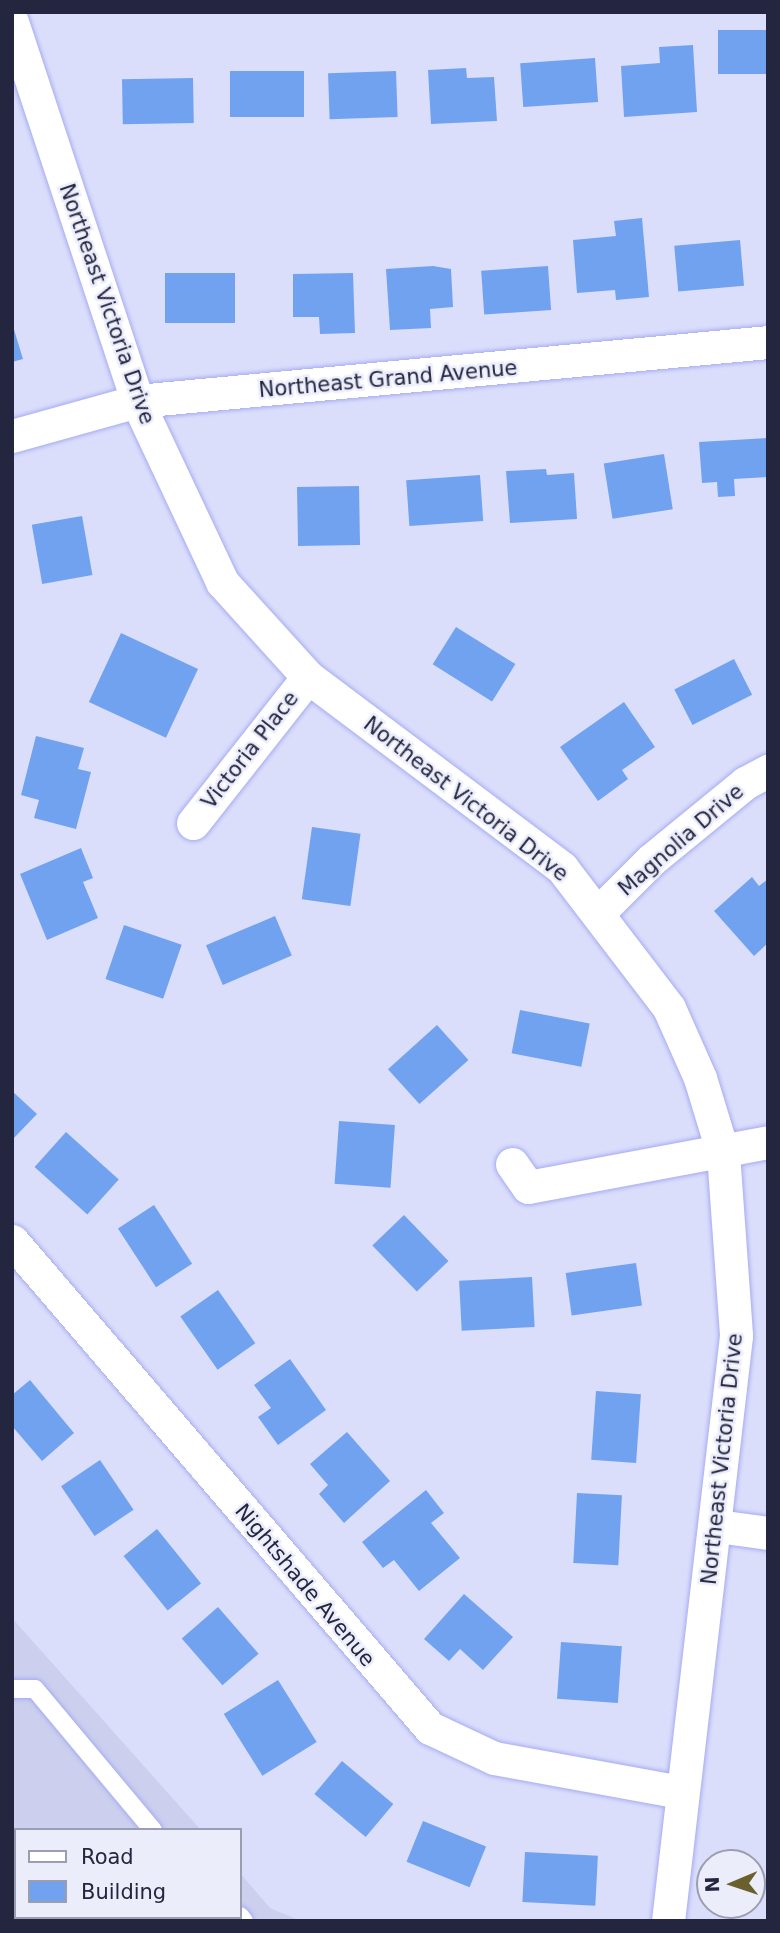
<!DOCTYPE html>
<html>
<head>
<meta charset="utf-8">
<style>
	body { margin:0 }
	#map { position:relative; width:780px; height:1933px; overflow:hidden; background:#dbdefb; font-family:"DejaVu Sans",sans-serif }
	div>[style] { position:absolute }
	.built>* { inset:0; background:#ccd0ee }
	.building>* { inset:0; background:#71a2f0; transform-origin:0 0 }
	.roads { filter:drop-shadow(0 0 2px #a6acf1) drop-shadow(0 0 2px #a6acf1) }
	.service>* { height:18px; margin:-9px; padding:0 9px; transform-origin:9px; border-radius:9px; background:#fff }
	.minor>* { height:33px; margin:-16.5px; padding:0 16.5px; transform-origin:16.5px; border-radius:16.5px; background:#fff }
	span { translate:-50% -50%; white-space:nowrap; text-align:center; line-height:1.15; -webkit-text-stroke:5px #ebedfb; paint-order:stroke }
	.street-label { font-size:21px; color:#242640 }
	.frame { position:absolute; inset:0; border:14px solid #242640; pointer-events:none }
	.legend { position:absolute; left:14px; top:1828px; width:228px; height:91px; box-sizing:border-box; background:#ebedfb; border:2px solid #9b9db0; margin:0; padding:9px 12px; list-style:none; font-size:21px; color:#242640 }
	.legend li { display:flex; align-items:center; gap:14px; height:35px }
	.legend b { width:35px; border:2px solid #9b9db0 }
	.north { position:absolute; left:696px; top:1849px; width:70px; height:70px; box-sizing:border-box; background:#ebedfb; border:2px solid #9b9db0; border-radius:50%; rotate:268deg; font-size:19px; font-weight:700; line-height:28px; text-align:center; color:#242640 }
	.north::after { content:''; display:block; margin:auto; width:24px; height:32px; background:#69602d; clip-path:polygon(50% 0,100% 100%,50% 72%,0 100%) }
</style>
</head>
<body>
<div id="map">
	<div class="built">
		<div style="clip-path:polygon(12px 1618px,201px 1830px,16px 1830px,16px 1917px,240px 1917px,240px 1873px,270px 1908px,301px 1921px,12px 1921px)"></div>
	</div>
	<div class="building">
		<div style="left:768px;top:30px;width:44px;height:50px;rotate:90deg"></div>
		<div style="clip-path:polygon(693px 45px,697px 112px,624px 117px,621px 66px,660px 63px,659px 47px)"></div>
		<div style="left:595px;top:58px;width:44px;height:75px;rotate:86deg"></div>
		<div style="clip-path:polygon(466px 68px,467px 78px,494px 77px,497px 121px,431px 124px,428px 70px)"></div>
		<div style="left:304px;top:71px;width:46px;height:74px;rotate:90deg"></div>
		<div style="left:396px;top:71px;width:46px;height:68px;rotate:88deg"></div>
		<div style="left:193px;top:78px;width:45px;height:71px;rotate:89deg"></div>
		<div style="clip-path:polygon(642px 218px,649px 297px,616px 300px,615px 290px,577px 293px,573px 240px,616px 236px,614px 221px)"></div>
		<div style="left:740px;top:240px;width:46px;height:66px;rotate:85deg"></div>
		<div style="clip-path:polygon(433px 266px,451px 269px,453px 307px,430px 309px,431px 328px,390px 330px,386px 269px)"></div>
		<div style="left:548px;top:266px;width:44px;height:67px;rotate:86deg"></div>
		<div style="left:165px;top:273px;width:70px;height:50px"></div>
		<div style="clip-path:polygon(353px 273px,355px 333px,320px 334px,319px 317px,293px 317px,293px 274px)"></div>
		<div style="clip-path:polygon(12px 323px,23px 359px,12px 362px)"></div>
		<div style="clip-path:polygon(768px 438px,768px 477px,734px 479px,735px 496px,718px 497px,717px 482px,702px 483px,699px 442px)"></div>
		<div style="left:664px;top:454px;width:56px;height:61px;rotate:81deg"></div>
		<div style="clip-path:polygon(546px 469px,547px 475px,574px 473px,577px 519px,510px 523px,506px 471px)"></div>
		<div style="left:480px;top:475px;width:46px;height:74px;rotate:86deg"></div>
		<div style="left:359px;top:486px;width:59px;height:62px;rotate:89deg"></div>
		<div style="left:82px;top:516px;width:60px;height:51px;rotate:80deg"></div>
		<div style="left:456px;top:627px;width:70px;height:44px;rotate:32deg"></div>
		<div style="left:121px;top:633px;width:85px;height:76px;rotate:25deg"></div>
		<div style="left:734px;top:659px;width:40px;height:67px;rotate:63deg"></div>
		<div style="clip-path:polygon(624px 702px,655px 747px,622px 770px,628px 779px,598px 801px,560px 747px)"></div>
		<div style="clip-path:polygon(36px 736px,84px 748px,78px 769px,91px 772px,76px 829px,34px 818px,39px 800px,21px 795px)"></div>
		<div style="left:312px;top:827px;width:49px;height:73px;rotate:8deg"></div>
		<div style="clip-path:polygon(81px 848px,93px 878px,83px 882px,98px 918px,47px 940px,20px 874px)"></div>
		<div style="clip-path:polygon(752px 877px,759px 886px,768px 879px,768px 943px,754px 956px,714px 911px)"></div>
		<div style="left:275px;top:916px;width:43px;height:75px;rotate:67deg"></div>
		<div style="left:124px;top:925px;width:61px;height:57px;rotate:19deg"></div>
		<div style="left:520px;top:1010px;width:71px;height:44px;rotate:11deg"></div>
		<div style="left:437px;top:1025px;width:47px;height:66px;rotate:48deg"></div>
		<div style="clip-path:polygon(12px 1091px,37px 1114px,12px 1140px)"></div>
		<div style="left:339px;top:1121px;width:56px;height:63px;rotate:4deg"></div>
		<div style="left:66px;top:1132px;width:71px;height:47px;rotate:42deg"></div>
		<div style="left:154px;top:1205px;width:70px;height:43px;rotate:57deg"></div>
		<div style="left:404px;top:1215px;width:64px;height:44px;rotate:46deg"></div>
		<div style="left:636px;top:1263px;width:43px;height:71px;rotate:82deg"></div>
		<div style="left:532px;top:1277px;width:50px;height:73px;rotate:87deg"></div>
		<div style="left:218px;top:1290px;width:65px;height:46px;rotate:55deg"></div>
		<div style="clip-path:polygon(290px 1359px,326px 1410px,278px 1445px,258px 1417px,271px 1408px,254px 1385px)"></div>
		<div style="clip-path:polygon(30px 1380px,74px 1433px,42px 1461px,12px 1426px,12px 1395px)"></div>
		<div style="left:596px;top:1391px;width:45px;height:69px;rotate:4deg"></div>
		<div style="clip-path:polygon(347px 1432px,390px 1481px,344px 1523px,319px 1494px,328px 1485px,310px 1464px)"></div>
		<div style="left:100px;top:1460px;width:60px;height:47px;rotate:56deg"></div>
		<div style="clip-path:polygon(426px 1490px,444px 1513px,431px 1523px,460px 1558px,419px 1591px,394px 1560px,383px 1568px,362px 1542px)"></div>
		<div style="left:577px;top:1493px;width:45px;height:70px;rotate:3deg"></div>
		<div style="left:157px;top:1529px;width:70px;height:43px;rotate:51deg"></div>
		<div style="clip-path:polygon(464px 1594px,513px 1637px,483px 1670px,460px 1649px,449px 1661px,424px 1639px)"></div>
		<div style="left:218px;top:1607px;width:62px;height:48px;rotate:49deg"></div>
		<div style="left:561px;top:1642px;width:61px;height:57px;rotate:4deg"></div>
		<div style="left:278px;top:1680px;width:73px;height:64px;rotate:58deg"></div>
		<div style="left:342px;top:1761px;width:67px;height:43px;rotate:40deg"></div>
		<div style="left:423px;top:1821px;width:68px;height:44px;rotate:22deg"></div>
		<div style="left:525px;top:1852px;width:73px;height:50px;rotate:3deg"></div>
	</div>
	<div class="roads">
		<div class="service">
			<div style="left:12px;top:1689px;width:23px"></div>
			<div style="left:35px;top:1689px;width:184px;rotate:50.1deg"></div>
			<div style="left:240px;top:1916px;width:6px;rotate:51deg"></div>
		</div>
		<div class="minor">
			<div style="left:12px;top:22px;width:399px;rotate:71.7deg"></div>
			<div style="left:137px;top:401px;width:200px;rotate:64.8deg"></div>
			<div style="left:222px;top:582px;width:128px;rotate:47.8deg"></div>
			<div style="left:308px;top:677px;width:318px;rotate:36.9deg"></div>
			<div style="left:562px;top:868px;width:176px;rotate:52.6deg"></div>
			<div style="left:669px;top:1008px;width:77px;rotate:66.1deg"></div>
			<div style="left:700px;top:1078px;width:78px;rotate:73deg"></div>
			<div style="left:723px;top:1153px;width:183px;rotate:85.9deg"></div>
			<div style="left:736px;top:1336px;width:589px;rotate:96.63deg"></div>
			<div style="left:12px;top:436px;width:130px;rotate:-15.6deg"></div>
			<div style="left:137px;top:401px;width:634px;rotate:-5.34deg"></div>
			<div style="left:193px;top:823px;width:186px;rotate:-51.8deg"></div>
			<div style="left:598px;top:913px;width:75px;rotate:-45deg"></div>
			<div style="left:651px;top:860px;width:122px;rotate:-39.3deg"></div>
			<div style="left:745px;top:783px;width:26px;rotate:-28deg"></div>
			<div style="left:512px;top:1164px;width:28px;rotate:55deg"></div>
			<div style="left:528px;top:1187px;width:244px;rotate:-10.6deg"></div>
			<div style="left:12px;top:1241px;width:642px;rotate:49.36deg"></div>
			<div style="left:430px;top:1728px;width:71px;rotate:25.1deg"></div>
			<div style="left:494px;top:1758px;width:191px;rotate:10.3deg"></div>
			<div style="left:717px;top:1526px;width:51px;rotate:7.8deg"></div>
		</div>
	</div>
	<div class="street-label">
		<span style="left:107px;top:304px;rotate:71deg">Northeast Victoria Drive</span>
		<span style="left:388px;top:379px;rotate:-5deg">Northeast Grand Avenue</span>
		<span style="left:250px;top:750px;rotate:-52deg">Victoria Place</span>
		<span style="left:466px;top:799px;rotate:38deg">Northeast Victoria Drive</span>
		<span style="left:681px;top:840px;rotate:-41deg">Magnolia Drive</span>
		<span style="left:722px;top:1459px;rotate:-84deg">Northeast Victoria Drive</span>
		<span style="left:305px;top:1585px;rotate:50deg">Nightshade Avenue</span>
	</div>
	<div class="frame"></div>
	<ul class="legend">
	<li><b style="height:9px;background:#fff"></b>Road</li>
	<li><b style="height:19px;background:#71a2f0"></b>Building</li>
	</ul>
	<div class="north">N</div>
</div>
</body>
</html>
